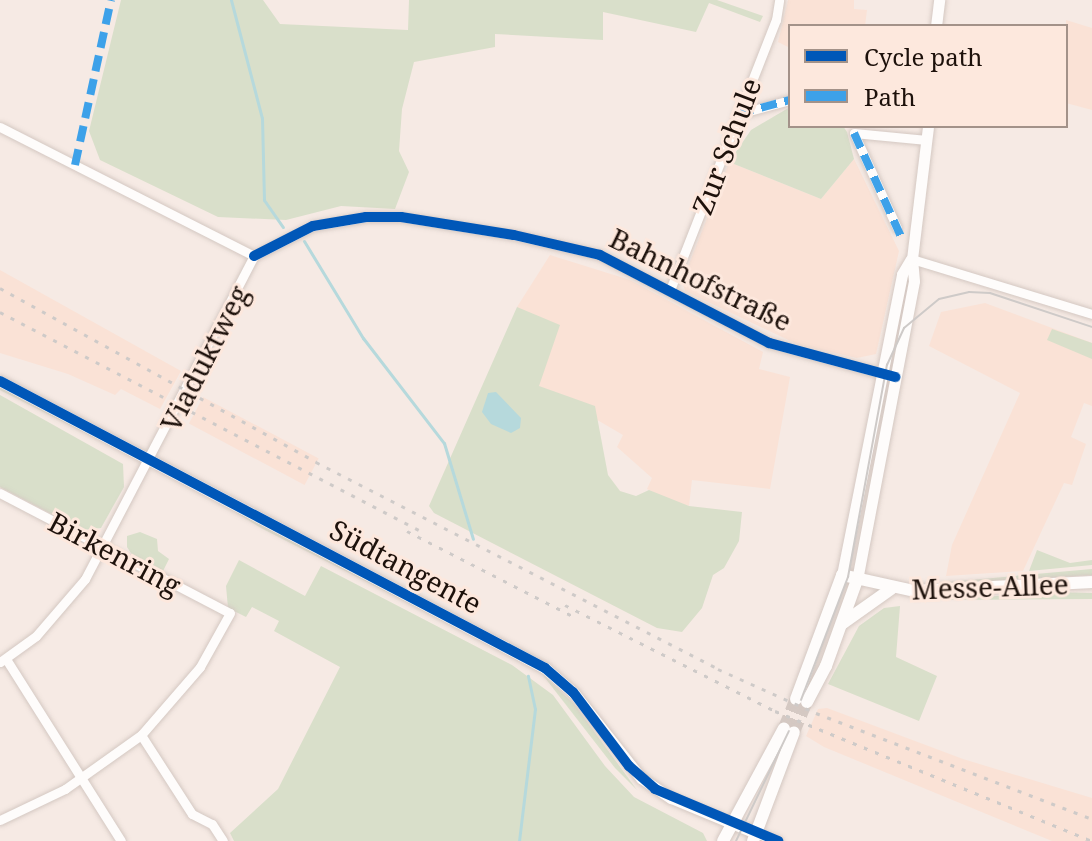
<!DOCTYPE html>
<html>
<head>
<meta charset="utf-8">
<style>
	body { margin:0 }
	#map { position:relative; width:1092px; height:841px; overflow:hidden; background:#f6eae4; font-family:"Noto Serif",serif }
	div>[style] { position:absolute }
	.built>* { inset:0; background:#fae2d6; transform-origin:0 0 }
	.green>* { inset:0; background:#d9dfca }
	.water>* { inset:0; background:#b6d9dc }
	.stream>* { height:3px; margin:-1.5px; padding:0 1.5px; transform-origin:1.5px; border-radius:1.5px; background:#b6d9dc }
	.secondary-tunnel>* { height:12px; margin-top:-6px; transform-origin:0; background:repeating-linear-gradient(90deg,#d5c9c3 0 12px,transparent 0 18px) }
	.roads { filter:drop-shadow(0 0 2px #d4c8c2) drop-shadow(0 0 2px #d4c8c2) }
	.minor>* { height:9px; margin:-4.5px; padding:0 4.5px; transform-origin:4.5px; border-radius:4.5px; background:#fefcfb }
	.tertiary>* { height:11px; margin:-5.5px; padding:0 5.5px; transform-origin:5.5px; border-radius:5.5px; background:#fefcfb }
	.secondary>* { height:12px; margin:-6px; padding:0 6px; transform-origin:6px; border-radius:6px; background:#fefcfb }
	.tram>* { height:2px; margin:-1px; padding:0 1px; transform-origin:1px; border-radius:1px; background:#cecac8 }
	.rail>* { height:3px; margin-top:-1.5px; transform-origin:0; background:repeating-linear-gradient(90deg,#cecac8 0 4px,transparent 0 12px) }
	.quiet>* { height:8px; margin-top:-4px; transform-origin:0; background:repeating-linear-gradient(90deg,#3da1e9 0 16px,transparent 0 24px) }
	.cycleway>* { height:10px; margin:-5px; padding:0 5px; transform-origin:5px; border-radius:5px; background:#0057b8 }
	span { translate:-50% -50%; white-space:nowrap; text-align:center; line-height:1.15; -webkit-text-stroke:6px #fde8dd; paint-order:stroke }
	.street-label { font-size:28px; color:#1d110b }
	.legend { position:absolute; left:788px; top:24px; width:280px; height:104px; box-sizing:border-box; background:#fde8dd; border:2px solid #a39289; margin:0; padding:10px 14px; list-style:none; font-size:24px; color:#1d110b }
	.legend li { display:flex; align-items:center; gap:16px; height:40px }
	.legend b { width:40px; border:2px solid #a39289 }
</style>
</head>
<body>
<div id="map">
	<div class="built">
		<div style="clip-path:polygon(788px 0,854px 0,854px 9px,867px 10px,865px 26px,790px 26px,790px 48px,778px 42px)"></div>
		<div style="clip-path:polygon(1066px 20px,1092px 28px,1092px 110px,1066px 103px)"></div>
		<div style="clip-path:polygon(854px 159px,899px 251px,876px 354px,857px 358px,799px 345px,685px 291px,682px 282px,729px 162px,821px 199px)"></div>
		<div style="clip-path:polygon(550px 255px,630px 280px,763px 352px,759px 369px,790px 377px,770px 489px,692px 480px,689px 506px,667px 499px,647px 489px,652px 478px,617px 447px,623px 435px,539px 386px,517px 307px)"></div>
		<div style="clip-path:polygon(0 270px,181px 371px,160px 409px,121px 389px,115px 395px,68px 374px,0 353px)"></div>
		<div style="clip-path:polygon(985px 303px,1092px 343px,1092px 406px,1084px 403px,1071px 437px,1086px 444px,1072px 485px,1064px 483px,1023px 571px,946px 576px,952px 545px,1020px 393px,929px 346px,941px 312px)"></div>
		<div style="left:203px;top:397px;width:131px;height:30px;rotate:28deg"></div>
		<div style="clip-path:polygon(827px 708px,963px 759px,1092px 798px,1092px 841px,1052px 841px,824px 747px,806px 736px,818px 709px)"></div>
	</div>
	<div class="green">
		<div style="clip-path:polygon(121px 0,263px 0,280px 24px,408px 30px,409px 0,717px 0,763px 16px,760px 22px,709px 3px,696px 32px,603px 12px,603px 40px,495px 34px,495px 47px,414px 62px,402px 109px,399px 151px,409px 172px,395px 209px,341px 206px,286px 220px,218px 217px,100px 160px,89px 131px)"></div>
		<div style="clip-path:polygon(790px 107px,790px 126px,843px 126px,847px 132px,854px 159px,821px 199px,729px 162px,751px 130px)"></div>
		<div style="clip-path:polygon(517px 307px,560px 325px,539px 386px,595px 406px,608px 475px,620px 491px,636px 496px,649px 490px,689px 506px,742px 512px,739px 541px,724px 568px,713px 575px,702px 608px,682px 632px,657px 628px,434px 513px,429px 506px)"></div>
		<div style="clip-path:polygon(1052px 329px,1092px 343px,1092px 359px,1047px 340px)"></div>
		<div style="clip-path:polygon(0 387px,125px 453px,0 390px)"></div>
		<div style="clip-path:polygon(0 395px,123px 464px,124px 487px,101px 528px,82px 530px,0 487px)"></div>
		<div style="clip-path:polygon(229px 508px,516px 658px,261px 528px)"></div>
		<div style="clip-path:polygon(140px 532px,157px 539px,158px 551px,169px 559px,162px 573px,134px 558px,127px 547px,127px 536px)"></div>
		<div style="clip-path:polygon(1037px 550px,1070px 563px,1092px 560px,1092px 565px,1029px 571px)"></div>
		<div style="clip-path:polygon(239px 560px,305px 596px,321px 566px,512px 665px,553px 695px,605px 766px,634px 797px,703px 833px,707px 841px,234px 841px,230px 833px,278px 789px,340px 667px,274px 631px,279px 621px,252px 607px,246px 617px,228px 608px,226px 586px)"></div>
		<div style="clip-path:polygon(1092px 569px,1092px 575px,941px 584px,948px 582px)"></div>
		<div style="clip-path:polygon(1053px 592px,1092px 593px,1092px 599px,940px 600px)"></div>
		<div style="clip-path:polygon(900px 606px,896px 657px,937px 676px,919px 721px,828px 684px,859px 626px,884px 608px)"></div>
		<div style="clip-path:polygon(542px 674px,574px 704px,637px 790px,615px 768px)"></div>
	</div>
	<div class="water">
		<div style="clip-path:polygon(496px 392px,521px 418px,520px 428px,511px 433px,491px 424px,482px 412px,488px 393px)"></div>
	</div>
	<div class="stream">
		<div style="left:231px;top:0;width:122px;rotate:75.3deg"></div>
		<div style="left:262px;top:118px;width:82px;rotate:88.6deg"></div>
		<div style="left:264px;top:200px;width:33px;rotate:55deg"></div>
		<div style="left:304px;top:241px;width:114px;rotate:58.7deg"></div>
		<div style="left:363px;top:338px;width:133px;rotate:52.4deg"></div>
		<div style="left:444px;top:443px;width:100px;rotate:73.2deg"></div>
		<div style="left:519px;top:841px;width:133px;rotate:-83.1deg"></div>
		<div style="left:535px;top:709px;width:34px;rotate:-102deg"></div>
	</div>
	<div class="secondary-tunnel">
		<div style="left:784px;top:728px;width:31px;rotate:-68deg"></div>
		<div style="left:794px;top:732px;width:33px;rotate:-67deg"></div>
	</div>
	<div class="roads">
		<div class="minor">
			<div style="left:738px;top:114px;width:54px;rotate:-15.1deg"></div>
			<div style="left:0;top:127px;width:285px;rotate:26.9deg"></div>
			<div style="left:897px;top:228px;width:104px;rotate:-114.4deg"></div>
			<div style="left:854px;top:133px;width:73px;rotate:5.5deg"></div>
			<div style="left:254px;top:256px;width:66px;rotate:-27deg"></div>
			<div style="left:313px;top:226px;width:54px;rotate:-9.6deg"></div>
			<div style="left:366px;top:217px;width:35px"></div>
			<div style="left:401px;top:217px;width:114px;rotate:9.1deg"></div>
			<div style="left:514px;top:235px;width:88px;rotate:13.1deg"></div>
			<div style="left:600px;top:255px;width:191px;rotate:27.5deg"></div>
			<div style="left:769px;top:343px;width:131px;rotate:15.1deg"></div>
			<div style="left:912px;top:259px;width:188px;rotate:17deg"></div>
			<div style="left:670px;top:290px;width:290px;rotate:-68.6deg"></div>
			<div style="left:776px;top:20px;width:20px;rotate:-81deg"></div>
			<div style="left:0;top:493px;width:259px;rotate:27.6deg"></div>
			<div style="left:230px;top:613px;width:62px;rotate:119.1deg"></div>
			<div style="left:200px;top:667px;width:90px;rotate:130.9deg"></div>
			<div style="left:141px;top:735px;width:93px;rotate:144.6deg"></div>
			<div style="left:65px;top:789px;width:72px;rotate:154.5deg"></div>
			<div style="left:6px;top:659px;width:215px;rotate:57.7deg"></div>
			<div style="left:0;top:662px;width:44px;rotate:-35.8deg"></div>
			<div style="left:36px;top:636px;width:75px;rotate:-49.3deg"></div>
			<div style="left:85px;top:579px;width:365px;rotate:-62.4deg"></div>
			<div style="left:141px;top:735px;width:94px;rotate:57.2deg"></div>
			<div style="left:192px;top:814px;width:22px;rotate:27deg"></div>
			<div style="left:212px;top:824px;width:20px;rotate:57deg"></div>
			<div style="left:756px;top:833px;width:23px;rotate:20deg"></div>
		</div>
		<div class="tertiary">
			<div style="left:936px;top:26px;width:26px;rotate:-83deg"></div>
			<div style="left:0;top:381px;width:616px;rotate:27.77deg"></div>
			<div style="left:545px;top:668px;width:37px;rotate:41deg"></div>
			<div style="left:573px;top:692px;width:110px;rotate:51.7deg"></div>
			<div style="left:641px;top:778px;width:36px;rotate:34deg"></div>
			<div style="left:671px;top:798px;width:92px;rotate:22.4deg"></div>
			<div style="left:842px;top:575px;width:307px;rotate:-78.7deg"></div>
			<div style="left:902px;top:274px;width:17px;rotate:-59deg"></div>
			<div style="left:857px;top:580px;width:304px;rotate:-79.2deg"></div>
			<div style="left:914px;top:281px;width:22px;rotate:-95deg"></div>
			<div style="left:912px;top:259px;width:134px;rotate:-83.1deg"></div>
		</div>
		<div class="secondary">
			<div style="left:843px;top:623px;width:59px;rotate:-35.3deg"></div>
			<div style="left:796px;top:699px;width:132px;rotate:-69.6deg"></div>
			<div style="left:842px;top:575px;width:74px;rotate:12.5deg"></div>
			<div style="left:914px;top:591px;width:178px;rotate:-2.9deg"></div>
			<div style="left:807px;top:702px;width:41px;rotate:-62.2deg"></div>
			<div style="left:826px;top:666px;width:91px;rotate:-70.2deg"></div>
			<div style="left:723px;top:841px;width:128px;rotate:-61.6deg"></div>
			<div style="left:753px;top:841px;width:116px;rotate:-69.4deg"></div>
		</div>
	</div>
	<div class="tram">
		<div style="left:801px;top:700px;width:132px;rotate:-69.1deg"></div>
		<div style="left:848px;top:577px;width:216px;rotate:-79.6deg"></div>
		<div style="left:887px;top:365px;width:41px;rotate:-65.3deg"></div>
		<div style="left:904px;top:328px;width:45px;rotate:-39.6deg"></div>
		<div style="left:939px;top:299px;width:31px;rotate:-13deg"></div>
		<div style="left:969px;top:292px;width:21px;rotate:3deg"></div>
		<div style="left:990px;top:293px;width:108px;rotate:18.4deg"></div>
		<div style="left:736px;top:841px;width:122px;rotate:-64.3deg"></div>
	</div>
	<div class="rail">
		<div style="left:0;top:288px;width:361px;rotate:28.8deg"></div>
		<div style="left:316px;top:462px;width:452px;rotate:27.2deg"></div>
		<div style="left:718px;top:669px;width:107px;rotate:24.2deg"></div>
		<div style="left:816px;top:713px;width:296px;rotate:21deg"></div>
		<div style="left:0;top:312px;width:472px;rotate:27.5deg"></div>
		<div style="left:407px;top:531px;width:188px;rotate:27.2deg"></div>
		<div style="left:565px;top:605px;width:235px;rotate:26.8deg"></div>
		<div style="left:775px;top:711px;width:343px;rotate:22.3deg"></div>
	</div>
	<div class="quiet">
		<div style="left:738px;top:114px;width:54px;rotate:-15.1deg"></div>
		<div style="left:854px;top:133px;width:119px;rotate:65.6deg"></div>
		<div style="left:75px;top:165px;width:169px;rotate:-77.7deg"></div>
	</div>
	<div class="cycleway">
		<div style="left:254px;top:256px;width:66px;rotate:-27deg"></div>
		<div style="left:313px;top:226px;width:54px;rotate:-9.6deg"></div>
		<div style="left:366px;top:217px;width:35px"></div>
		<div style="left:401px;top:217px;width:114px;rotate:9.1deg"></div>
		<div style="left:514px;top:235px;width:88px;rotate:13.1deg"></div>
		<div style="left:600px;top:255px;width:191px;rotate:27.5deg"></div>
		<div style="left:769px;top:343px;width:131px;rotate:15.1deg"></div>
		<div style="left:0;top:381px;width:616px;rotate:27.77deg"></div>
		<div style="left:545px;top:668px;width:37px;rotate:41deg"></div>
		<div style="left:573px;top:692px;width:93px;rotate:52.9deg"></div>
		<div style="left:629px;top:766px;width:35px;rotate:41deg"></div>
		<div style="left:655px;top:789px;width:134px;rotate:22.9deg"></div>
	</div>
	<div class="street-label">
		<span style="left:726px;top:146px;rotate:-69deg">Zur Schule</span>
		<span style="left:701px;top:279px;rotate:26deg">Bahnhofstraße</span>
		<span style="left:204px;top:358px;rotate:-63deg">Viaduktweg</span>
		<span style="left:115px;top:553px;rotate:28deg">Birkenring</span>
		<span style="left:406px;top:566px;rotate:28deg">Südtangente</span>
		<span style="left:990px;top:586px;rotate:-2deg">Messe-Allee</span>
	</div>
	<ul class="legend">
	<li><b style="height:10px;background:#0057b8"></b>Cycle path</li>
	<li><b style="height:10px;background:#3da1e9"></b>Path</li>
	</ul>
</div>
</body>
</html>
